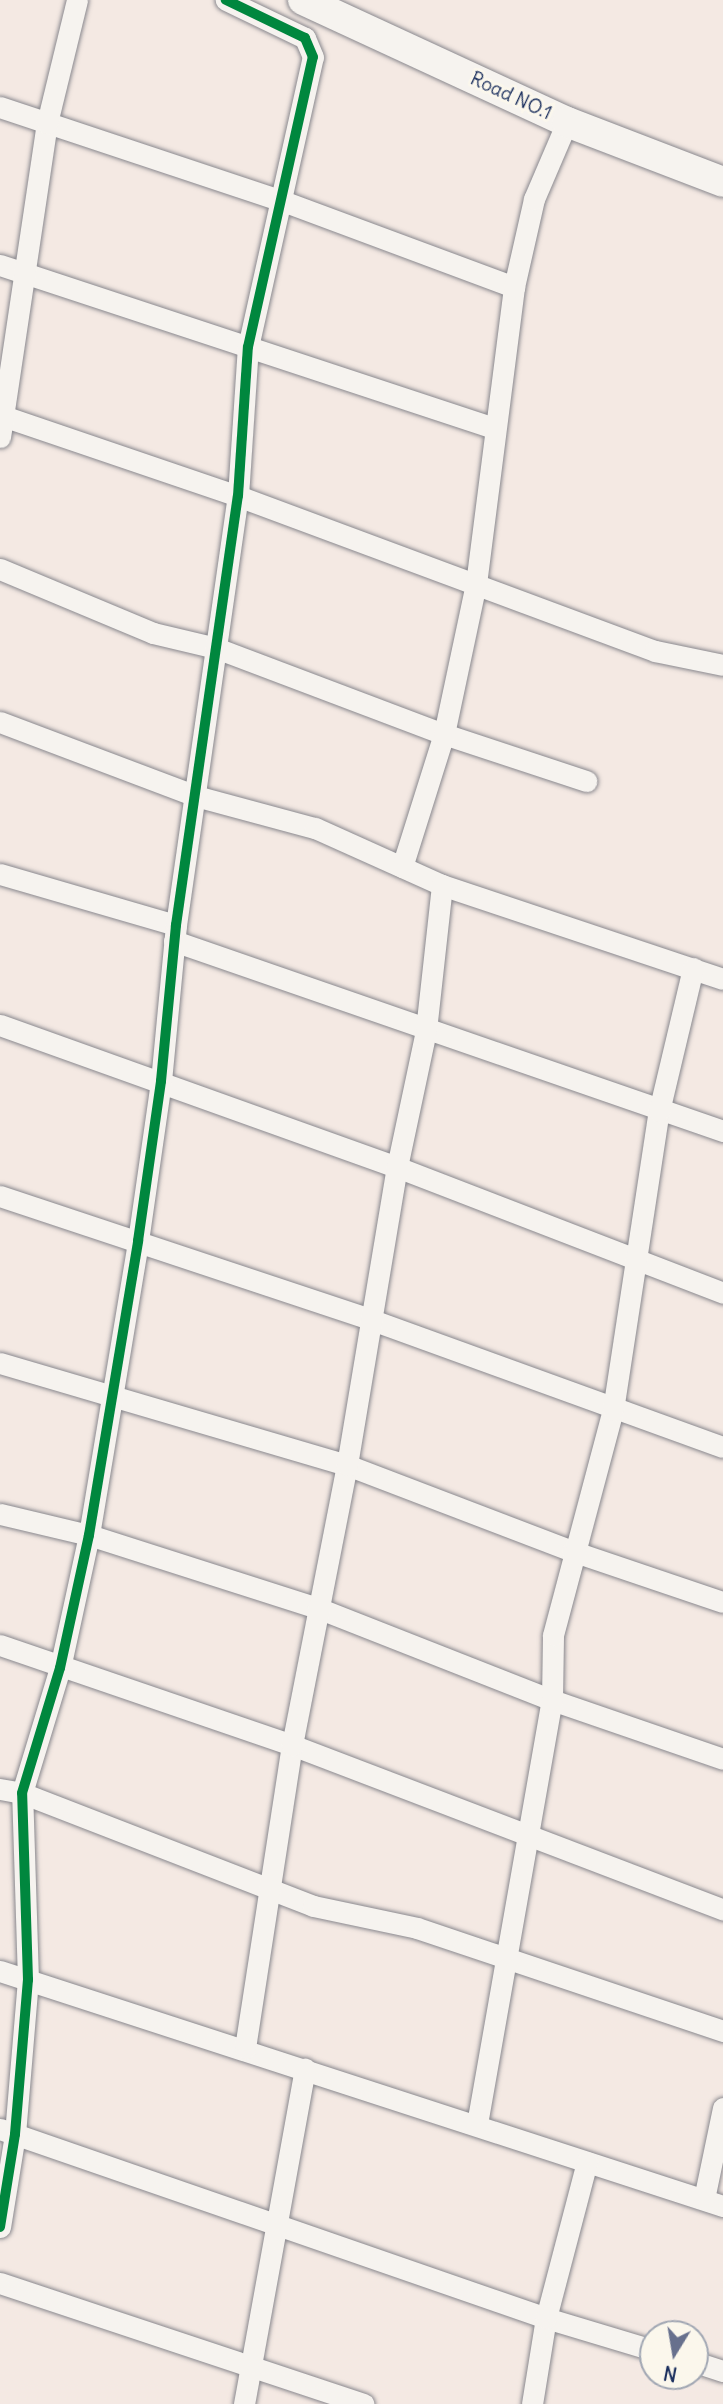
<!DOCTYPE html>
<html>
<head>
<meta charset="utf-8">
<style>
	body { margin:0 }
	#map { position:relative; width:723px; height:2404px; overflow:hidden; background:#f4e9e3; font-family:Delius,sans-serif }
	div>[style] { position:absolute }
	.roads { filter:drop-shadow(0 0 2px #89888e) drop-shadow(0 0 2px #89888e) }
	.minor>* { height:21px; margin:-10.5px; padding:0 10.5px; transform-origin:10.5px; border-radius:10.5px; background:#f6f3ef }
	.highway>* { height:30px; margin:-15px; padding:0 15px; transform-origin:15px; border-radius:15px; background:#f6f3ef }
	.cycleway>* { height:10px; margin:-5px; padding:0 5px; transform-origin:5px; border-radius:5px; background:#00873e }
	span { translate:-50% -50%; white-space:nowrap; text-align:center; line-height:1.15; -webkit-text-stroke:6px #fbf7ec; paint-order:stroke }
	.street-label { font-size:19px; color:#1b2f5e }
	.north { position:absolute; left:639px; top:2320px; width:70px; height:70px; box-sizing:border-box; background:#fbf7ec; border:2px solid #a1a7b3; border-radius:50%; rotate:191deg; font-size:19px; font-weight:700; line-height:28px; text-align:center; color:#1b2f5e }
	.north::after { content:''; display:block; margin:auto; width:24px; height:32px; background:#67708d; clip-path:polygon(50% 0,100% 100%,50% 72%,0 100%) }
</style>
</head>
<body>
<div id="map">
	<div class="roads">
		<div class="minor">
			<div style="left:0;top:107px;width:295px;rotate:18.4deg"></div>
			<div style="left:280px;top:200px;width:250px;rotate:20.4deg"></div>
			<div style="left:0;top:265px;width:520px;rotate:18.26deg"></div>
			<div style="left:0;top:415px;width:251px;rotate:18.8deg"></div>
			<div style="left:238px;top:496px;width:445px;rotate:20.4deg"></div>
			<div style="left:655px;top:651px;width:69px;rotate:11.6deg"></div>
			<div style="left:0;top:437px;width:317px;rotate:-81.5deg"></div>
			<div style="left:47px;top:123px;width:127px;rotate:-76.3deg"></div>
			<div style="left:0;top:569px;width:166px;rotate:22.7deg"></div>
			<div style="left:153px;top:633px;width:65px;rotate:13.4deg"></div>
			<div style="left:216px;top:648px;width:244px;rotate:20.7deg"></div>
			<div style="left:444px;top:734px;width:150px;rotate:18.3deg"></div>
			<div style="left:0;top:722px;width:210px;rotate:20.7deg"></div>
			<div style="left:196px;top:796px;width:123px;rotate:15.1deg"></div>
			<div style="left:315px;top:828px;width:139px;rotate:24.2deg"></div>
			<div style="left:442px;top:885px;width:296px;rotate:18.5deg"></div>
			<div style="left:402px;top:867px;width:139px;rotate:-72.5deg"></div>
			<div style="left:444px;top:734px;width:153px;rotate:-78deg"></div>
			<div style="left:476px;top:584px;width:299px;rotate:-82.7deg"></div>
			<div style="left:514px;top:287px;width:90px;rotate:-77.2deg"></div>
			<div style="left:534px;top:199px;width:84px;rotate:-66.8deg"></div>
			<div style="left:0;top:874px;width:183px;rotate:16.2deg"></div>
			<div style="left:174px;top:941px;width:581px;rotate:19.09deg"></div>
			<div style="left:0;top:1025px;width:422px;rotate:19.7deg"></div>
			<div style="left:397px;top:1167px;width:350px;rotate:21.1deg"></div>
			<div style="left:0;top:1196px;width:392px;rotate:18.4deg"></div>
			<div style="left:372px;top:1320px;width:373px;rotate:19.9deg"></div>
			<div style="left:0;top:1363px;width:362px;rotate:16.4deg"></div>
			<div style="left:347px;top:1465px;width:241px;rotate:20.9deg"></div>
			<div style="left:572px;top:1551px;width:159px;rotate:18.7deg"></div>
			<div style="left:0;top:1514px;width:91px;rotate:13.3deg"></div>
			<div style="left:89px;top:1535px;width:240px;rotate:17.7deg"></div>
			<div style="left:318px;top:1608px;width:251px;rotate:21.5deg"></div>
			<div style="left:552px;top:1700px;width:181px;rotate:19deg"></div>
			<div style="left:0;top:1645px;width:309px;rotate:18.9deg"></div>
			<div style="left:292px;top:1745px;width:462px;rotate:20.9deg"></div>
			<div style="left:0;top:1789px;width:22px;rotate:10deg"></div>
			<div style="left:22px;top:1793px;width:312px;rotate:21.2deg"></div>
			<div style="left:313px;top:1906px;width:106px;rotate:11.9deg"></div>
			<div style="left:417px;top:1928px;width:323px;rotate:18.6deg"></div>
			<div style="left:0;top:1971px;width:760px;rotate:18.01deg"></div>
			<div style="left:245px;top:2048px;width:307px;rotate:-81.2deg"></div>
			<div style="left:292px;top:1745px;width:285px;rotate:-78.9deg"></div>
			<div style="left:347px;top:1465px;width:302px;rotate:-80.5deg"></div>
			<div style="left:397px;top:1167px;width:140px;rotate:-78deg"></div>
			<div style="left:426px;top:1030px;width:146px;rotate:-83.7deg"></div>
			<div style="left:477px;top:2124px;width:431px;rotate:-80deg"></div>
			<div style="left:552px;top:1700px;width:65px;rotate:-89.1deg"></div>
			<div style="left:553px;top:1635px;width:233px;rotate:-75.1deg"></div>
			<div style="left:613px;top:1410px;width:303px;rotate:-81.3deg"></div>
			<div style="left:659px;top:1111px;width:147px;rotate:-76.6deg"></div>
			<div style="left:0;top:2129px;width:578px;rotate:19.09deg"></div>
			<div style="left:546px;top:2318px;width:112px;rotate:16.7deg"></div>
			<div style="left:704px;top:2199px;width:93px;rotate:-78.2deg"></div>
			<div style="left:0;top:2227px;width:94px;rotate:-80.8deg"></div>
			<div style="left:15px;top:2134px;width:155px;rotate:-85.2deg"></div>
			<div style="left:28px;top:1980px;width:187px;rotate:-91.8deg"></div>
			<div style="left:22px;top:1793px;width:131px;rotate:-73.1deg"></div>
			<div style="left:60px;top:1668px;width:136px;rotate:-77.7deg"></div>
			<div style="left:89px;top:1535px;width:298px;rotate:-80.5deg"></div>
			<div style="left:138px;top:1241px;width:162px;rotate:-81.8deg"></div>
			<div style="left:161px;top:1081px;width:157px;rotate:-84.5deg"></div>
			<div style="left:176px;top:925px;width:433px;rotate:-81.8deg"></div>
			<div style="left:238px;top:496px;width:149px;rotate:-86.2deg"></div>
			<div style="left:248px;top:347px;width:297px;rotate:-77.4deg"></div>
			<div style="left:313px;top:57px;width:21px;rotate:-113deg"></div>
			<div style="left:305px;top:38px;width:88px;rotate:-154.3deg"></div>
			<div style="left:0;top:2283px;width:383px;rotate:18.4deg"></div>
			<div style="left:695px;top:2362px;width:29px;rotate:18deg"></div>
			<div style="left:244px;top:2404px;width:341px;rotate:-79.7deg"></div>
			<div style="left:532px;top:2404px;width:87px;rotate:-80.8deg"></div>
			<div style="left:546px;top:2318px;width:161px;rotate:-75.3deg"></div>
		</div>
		<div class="highway">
			<div style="left:303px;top:0;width:291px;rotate:24.8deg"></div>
			<div style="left:567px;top:122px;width:167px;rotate:21deg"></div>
		</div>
	</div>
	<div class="cycleway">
		<div style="left:0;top:2227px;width:94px;rotate:-80.8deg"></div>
		<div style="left:15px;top:2134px;width:155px;rotate:-85.2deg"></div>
		<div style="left:28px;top:1980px;width:187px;rotate:-91.8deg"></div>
		<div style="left:22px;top:1793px;width:131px;rotate:-73.1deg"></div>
		<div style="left:60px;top:1668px;width:136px;rotate:-77.7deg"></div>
		<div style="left:89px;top:1535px;width:298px;rotate:-80.5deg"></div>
		<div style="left:138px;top:1241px;width:162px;rotate:-81.8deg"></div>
		<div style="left:161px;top:1081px;width:157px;rotate:-84.5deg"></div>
		<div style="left:176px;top:925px;width:433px;rotate:-81.8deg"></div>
		<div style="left:238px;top:496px;width:149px;rotate:-86.2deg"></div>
		<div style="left:248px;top:347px;width:297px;rotate:-77.4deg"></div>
		<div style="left:313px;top:57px;width:21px;rotate:-113deg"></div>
		<div style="left:305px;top:38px;width:88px;rotate:-154.3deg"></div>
	</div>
	<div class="street-label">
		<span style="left:511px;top:96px;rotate:25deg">Road NO.1</span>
	</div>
	<div class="north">N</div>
</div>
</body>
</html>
